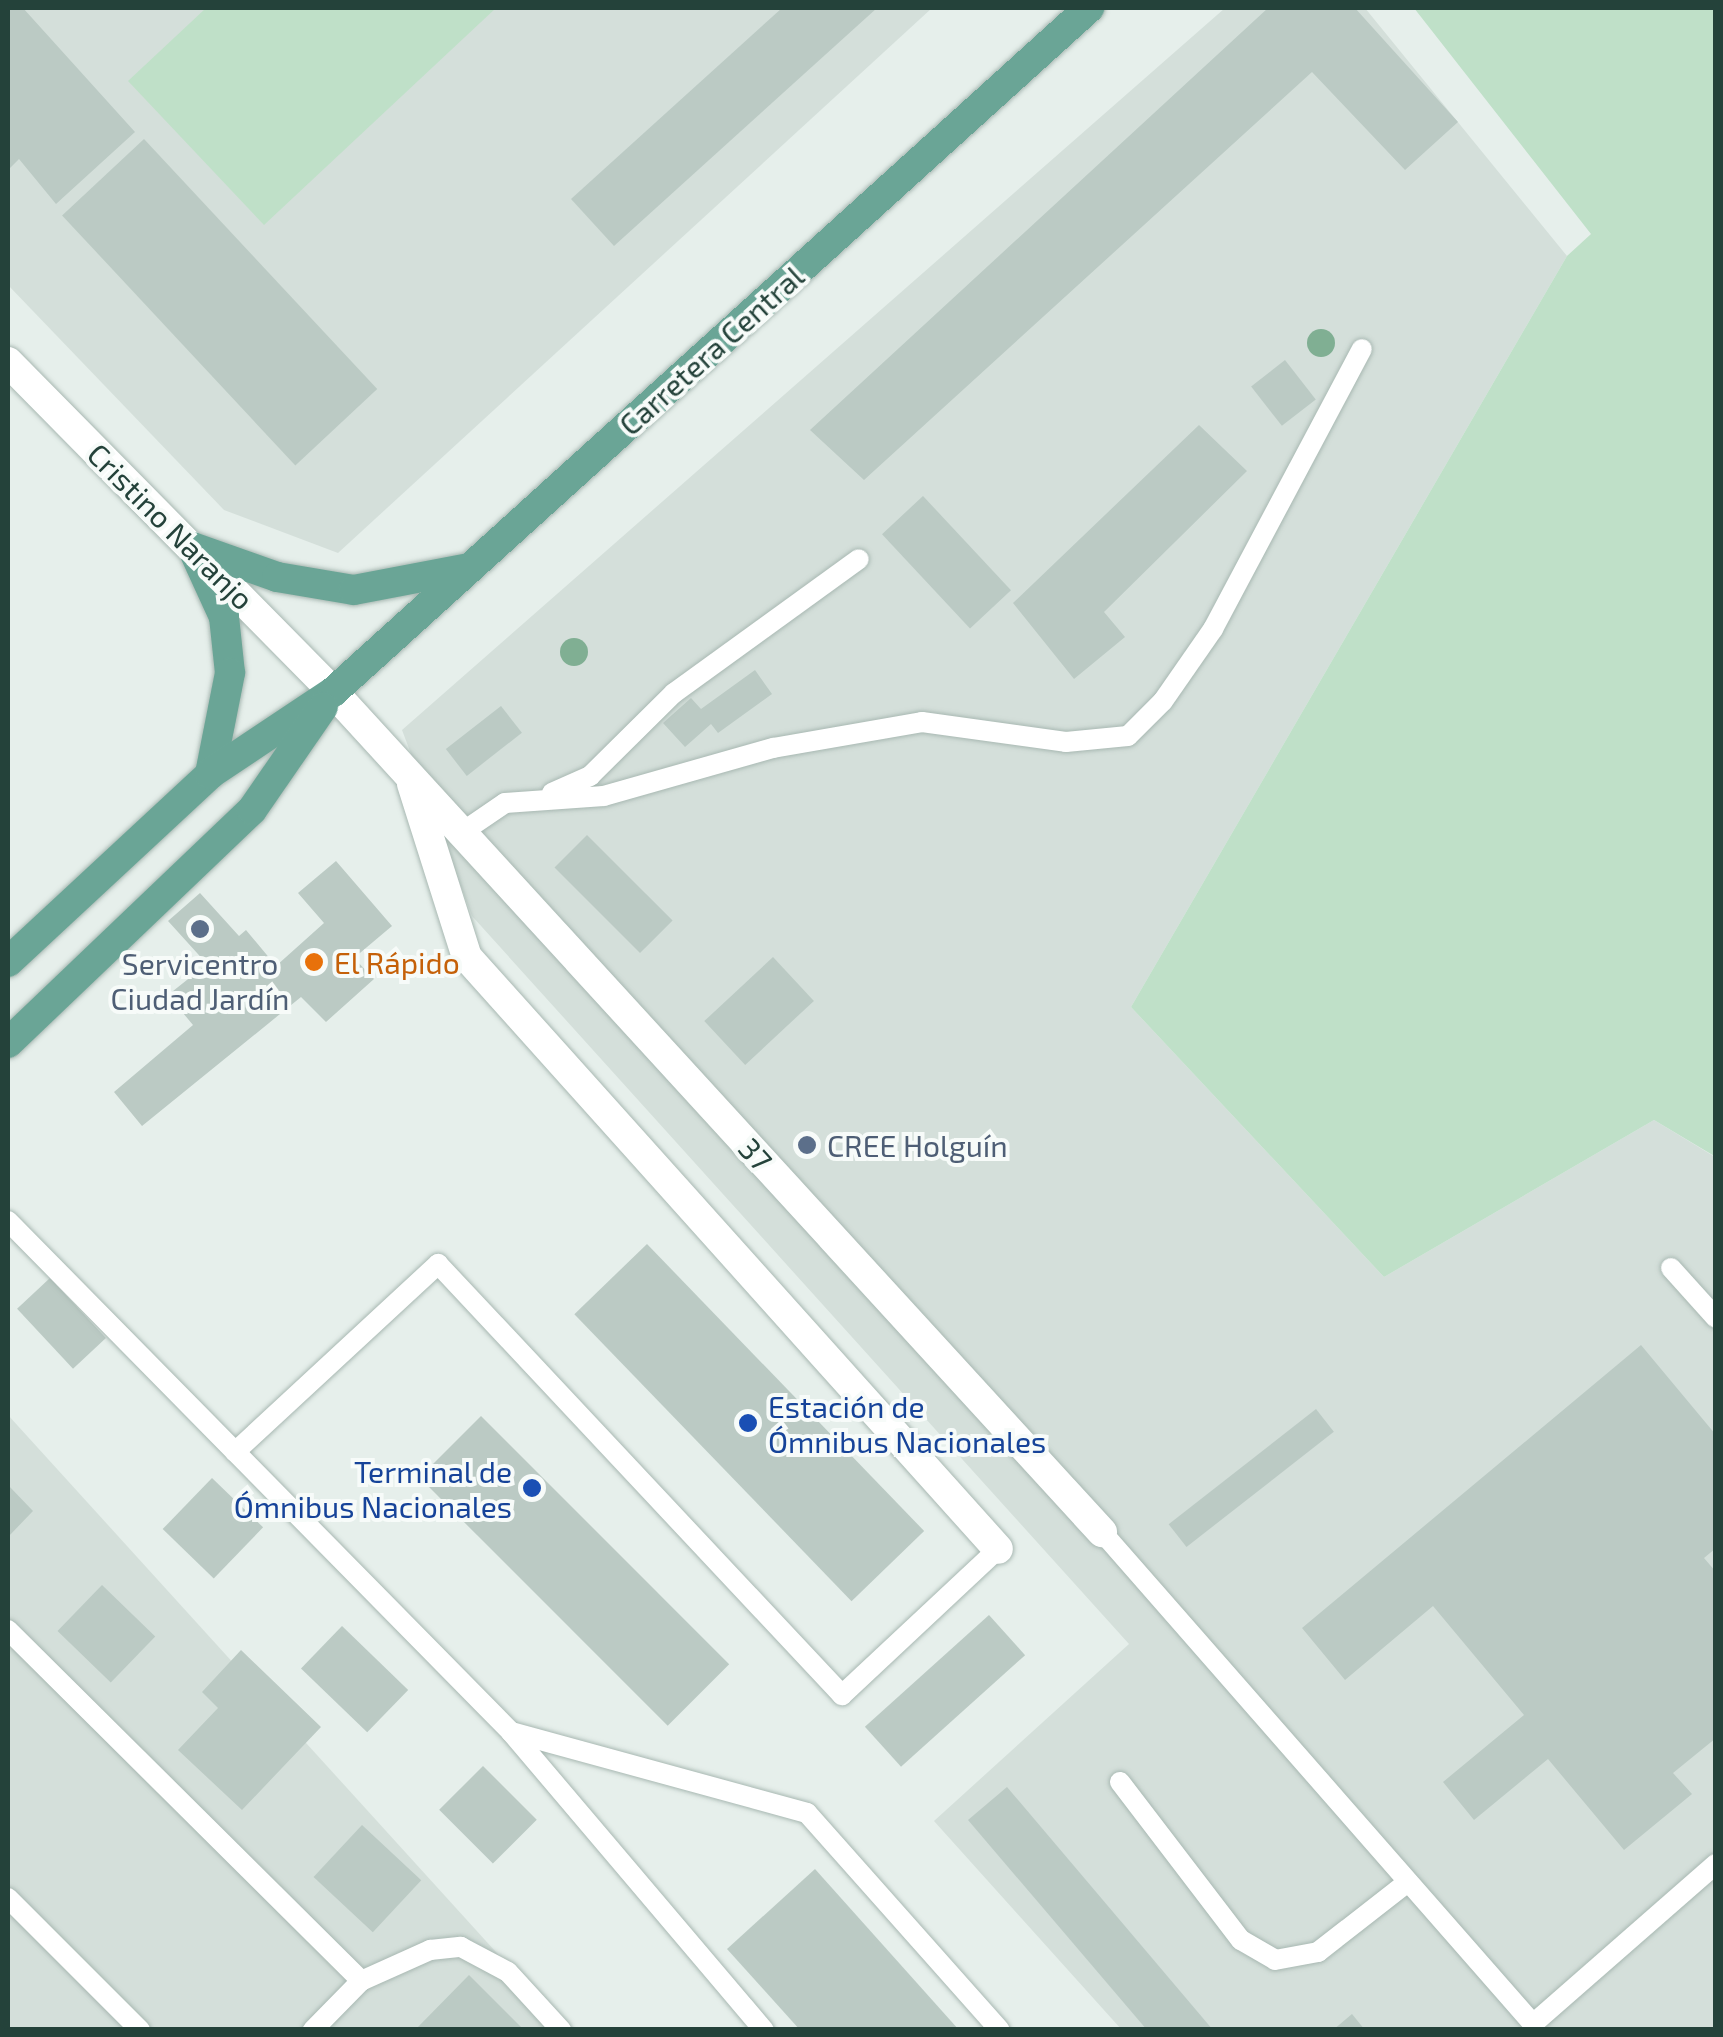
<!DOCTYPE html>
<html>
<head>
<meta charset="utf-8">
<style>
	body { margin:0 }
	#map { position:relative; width:1723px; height:2037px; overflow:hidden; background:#e6efeb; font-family:"Exo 2",sans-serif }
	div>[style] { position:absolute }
	.built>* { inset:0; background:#d4dfda }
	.green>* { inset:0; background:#bfe0c8 }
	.building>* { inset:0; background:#bbcac4; transform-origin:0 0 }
	.roads { filter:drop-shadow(0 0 2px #a8b8b2) drop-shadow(0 0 2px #a8b8b2) }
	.lane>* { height:20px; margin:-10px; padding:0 10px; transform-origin:10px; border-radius:10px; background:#fff }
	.street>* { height:30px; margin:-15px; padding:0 15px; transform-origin:15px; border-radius:15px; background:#fff }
	.secondary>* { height:30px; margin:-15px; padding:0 15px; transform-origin:15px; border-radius:15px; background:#fff }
	.primary>* { height:30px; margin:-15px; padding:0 15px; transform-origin:15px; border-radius:15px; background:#6aa596 }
	.trees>* { width:28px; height:28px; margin:-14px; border-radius:50%; background:#80af93 }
	.dots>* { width:28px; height:28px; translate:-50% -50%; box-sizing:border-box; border:5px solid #f7fbf9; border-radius:50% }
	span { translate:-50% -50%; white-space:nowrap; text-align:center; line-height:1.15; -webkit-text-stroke:8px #f7fbf9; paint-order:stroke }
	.street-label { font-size:30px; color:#24423a }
	.food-label { font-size:30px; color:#c56008 }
	.left { translate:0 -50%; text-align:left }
	.service-label { font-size:30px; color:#4e5e75 }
	.transit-label { font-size:30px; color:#164399 }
	.right { translate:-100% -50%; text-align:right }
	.frame { position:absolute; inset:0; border:10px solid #24423a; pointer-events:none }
</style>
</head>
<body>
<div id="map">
	<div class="built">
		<div style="clip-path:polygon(8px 8px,932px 8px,338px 553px,224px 510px,8px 285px)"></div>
		<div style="clip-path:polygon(1225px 8px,1365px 8px,1567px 256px,1131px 1007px,1384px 1277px,1654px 1120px,1715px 1157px,1715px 2029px,1121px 2029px,934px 1821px,1129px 1644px,472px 916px,402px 730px)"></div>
		<div style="clip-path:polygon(8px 1415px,566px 2029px,8px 2029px)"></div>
	</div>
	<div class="green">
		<div style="clip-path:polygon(206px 8px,496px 8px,264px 225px,128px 81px)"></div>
		<div style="clip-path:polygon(1414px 8px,1715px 8px,1716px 1157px,1654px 1120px,1384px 1277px,1131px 1007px,1567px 256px,1591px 234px)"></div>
	</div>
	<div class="building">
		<div style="clip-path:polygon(8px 8px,23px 8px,135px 132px,56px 204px,19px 159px,8px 170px)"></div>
		<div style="clip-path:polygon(782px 8px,877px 8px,614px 246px,571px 199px)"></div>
		<div style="clip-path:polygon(1268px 8px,1355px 8px,1458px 122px,1405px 170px,1312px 72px,864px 480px,810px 430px)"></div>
		<div style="left:144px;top:139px;width:342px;height:112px;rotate:47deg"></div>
		<div style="left:1285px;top:360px;width:50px;height:43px;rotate:52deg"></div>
		<div style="clip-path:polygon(1199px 425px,1247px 471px,1104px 612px,1125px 637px,1074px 679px,1013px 603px)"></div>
		<div style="left:923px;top:496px;width:129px;height:56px;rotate:47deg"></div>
		<div style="clip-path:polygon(755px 670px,772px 694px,718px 733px,711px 724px,685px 747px,663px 723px,691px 698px,701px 709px)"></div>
		<div style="left:501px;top:706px;width:34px;height:70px;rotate:52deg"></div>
		<div style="left:587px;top:835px;width:121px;height:46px;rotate:45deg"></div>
		<div style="clip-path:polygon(336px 861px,392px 926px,354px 958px,374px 979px,326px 1022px,301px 997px,142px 1126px,114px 1092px,193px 1025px,168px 995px,207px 964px,168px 921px,200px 893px,239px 936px,246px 930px,276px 966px,324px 923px,298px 893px)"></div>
		<div style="left:773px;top:957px;width:60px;height:94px;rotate:47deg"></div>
		<div style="left:647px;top:1244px;width:399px;height:101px;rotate:46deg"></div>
		<div style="left:50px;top:1278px;width:82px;height:45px;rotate:47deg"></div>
		<div style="clip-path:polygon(1641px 1345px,1716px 1435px,1716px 1548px,1704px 1558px,1716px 1572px,1716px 1738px,1673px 1773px,1692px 1794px,1624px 1850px,1548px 1759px,1474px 1820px,1443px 1782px,1524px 1715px,1433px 1606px,1345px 1680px,1302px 1628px)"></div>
		<div style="left:1316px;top:1409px;width:29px;height:187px;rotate:52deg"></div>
		<div style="left:481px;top:1416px;width:351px;height:87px;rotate:45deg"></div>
		<div style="left:212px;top:1478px;width:71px;height:71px;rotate:44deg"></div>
		<div style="clip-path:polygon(8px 1485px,33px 1511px,8px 1537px)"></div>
		<div style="left:102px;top:1585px;width:74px;height:64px;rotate:44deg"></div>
		<div style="left:989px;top:1615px;width:54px;height:167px;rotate:48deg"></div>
		<div style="left:342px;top:1626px;width:92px;height:59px;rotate:44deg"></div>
		<div style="clip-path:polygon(241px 1650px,321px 1727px,242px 1810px,178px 1750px,218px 1708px,202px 1692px)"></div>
		<div style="left:483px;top:1766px;width:76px;height:62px;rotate:45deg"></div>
		<div style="clip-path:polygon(1007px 1787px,1213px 2030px,1147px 2030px,968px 1820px)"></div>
		<div style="left:362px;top:1825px;width:81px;height:71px;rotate:43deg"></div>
		<div style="clip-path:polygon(815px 1869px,959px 2030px,800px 2030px,727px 1949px)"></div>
		<div style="clip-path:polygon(469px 1975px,524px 2030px,415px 2030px)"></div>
		<div style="clip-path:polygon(1352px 2014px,1365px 2030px,1333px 2030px)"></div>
	</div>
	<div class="roads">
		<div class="lane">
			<div style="left:552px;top:793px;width:42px;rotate:-24.1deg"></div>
			<div style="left:590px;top:776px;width:118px;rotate:-44.7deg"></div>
			<div style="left:674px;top:693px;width:228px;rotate:-35.9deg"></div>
			<div style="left:461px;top:833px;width:53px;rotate:-34.3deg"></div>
			<div style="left:505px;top:803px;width:99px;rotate:-4deg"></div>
			<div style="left:604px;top:796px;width:176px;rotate:-15.9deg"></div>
			<div style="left:773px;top:748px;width:151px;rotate:-9.9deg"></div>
			<div style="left:922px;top:722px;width:145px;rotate:7.9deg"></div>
			<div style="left:1066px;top:742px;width:62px;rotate:-5.5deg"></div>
			<div style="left:1128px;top:736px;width:49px;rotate:-45deg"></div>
			<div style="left:1163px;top:701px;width:88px;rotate:-55.2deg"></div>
			<div style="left:1213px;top:629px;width:317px;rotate:-62deg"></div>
			<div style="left:8px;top:1221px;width:717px;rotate:45.45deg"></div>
			<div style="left:511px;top:1732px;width:391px;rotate:49.7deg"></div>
			<div style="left:1671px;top:1268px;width:67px;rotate:48deg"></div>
			<div style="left:235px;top:1452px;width:277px;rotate:-42.8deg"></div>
			<div style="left:438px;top:1264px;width:591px;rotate:46.85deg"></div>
			<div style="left:842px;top:1695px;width:214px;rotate:-43.1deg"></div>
			<div style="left:1102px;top:1532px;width:654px;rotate:48.78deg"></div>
			<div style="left:1533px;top:2024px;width:243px;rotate:-41.2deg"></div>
			<div style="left:8px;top:1630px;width:498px;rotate:44.8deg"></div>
			<div style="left:361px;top:1981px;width:69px;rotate:134.4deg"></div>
			<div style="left:511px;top:1732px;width:307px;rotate:15.3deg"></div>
			<div style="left:807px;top:1813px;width:290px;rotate:48.4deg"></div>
			<div style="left:1120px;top:1782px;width:199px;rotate:52.6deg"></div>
			<div style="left:1241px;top:1940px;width:39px;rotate:30deg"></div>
			<div style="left:1275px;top:1960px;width:44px;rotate:-10.5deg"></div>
			<div style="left:1318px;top:1952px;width:114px;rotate:-37.9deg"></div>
			<div style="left:8px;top:1898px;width:187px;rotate:45deg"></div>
			<div style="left:361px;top:1981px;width:76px;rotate:-24.2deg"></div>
			<div style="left:430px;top:1950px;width:31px;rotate:-6deg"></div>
			<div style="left:461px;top:1947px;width:53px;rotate:28deg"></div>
			<div style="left:508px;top:1972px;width:79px;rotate:47.6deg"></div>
		</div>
		<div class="street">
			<div style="left:333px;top:692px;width:1139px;rotate:47.53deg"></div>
			<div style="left:412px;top:784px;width:182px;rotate:72.4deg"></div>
			<div style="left:467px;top:957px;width:795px;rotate:48.11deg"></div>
		</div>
		<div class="secondary">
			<div style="left:8px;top:362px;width:463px;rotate:45.4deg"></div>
		</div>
		<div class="primary">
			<div style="left:192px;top:547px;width:90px;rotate:19.4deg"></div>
			<div style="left:277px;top:577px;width:78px;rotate:9.6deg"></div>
			<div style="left:354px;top:590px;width:117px;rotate:-10.8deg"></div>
			<div style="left:192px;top:547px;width:77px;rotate:65.4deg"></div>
			<div style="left:224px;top:617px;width:56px;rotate:83.9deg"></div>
			<div style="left:230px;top:673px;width:103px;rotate:101.2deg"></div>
			<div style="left:8px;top:962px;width:276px;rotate:-42.9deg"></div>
			<div style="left:210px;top:774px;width:148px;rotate:-33.7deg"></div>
			<div style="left:333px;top:692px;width:1020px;rotate:-42.14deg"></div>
			<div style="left:8px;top:1043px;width:337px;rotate:-43.7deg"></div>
			<div style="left:252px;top:810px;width:125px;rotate:-55.4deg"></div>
		</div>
	</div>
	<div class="trees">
		<div style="left:1321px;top:343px"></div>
		<div style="left:574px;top:652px"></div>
	</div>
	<div class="dots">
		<div style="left:200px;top:929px;background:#5c6f8a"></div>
		<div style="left:314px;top:962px;background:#e8710a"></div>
		<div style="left:807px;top:1145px;background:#5c6f8a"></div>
		<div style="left:748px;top:1423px;background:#1a4fb4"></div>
		<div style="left:532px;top:1488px;background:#1a4fb4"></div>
	</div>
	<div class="street-label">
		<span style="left:711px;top:350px;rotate:-42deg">Carretera Central</span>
		<span style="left:171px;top:526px;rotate:45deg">Cristino Naranjo</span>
		<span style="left:756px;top:1154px;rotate:48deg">37</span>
	</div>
	<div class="food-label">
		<span class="left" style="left:334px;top:962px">El Rápido</span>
	</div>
	<div class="service-label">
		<span style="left:200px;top:980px">Servicentro<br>Ciudad Jardín</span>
		<span class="left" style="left:827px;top:1145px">CREE Holguín</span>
	</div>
	<div class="transit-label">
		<span class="left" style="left:768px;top:1423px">Estación de<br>Ómnibus Nacionales</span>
		<span class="right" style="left:512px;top:1488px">Terminal de<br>Ómnibus Nacionales</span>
	</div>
	<div class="frame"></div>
</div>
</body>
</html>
